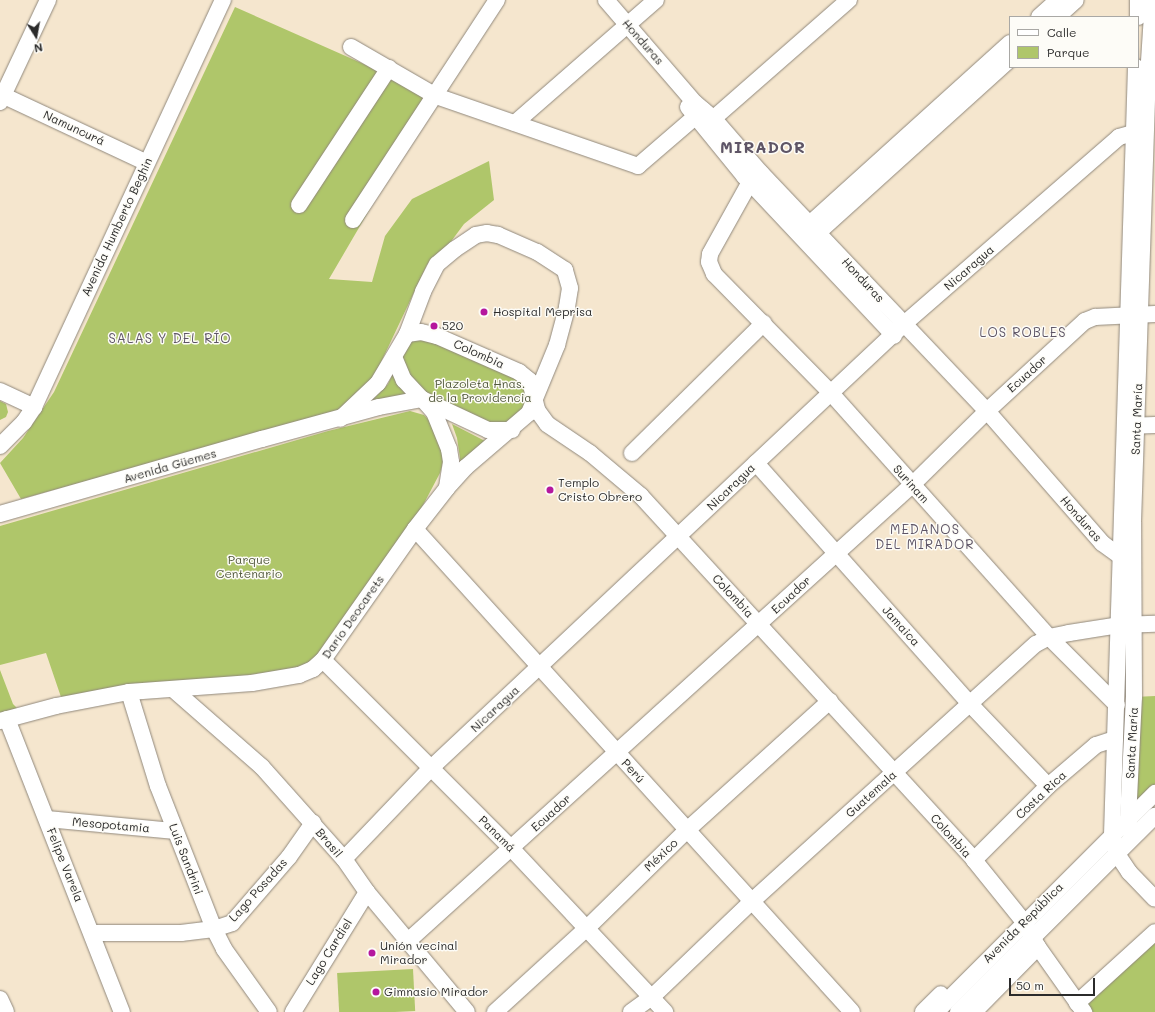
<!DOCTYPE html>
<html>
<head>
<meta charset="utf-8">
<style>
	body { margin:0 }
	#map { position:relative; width:1155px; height:1012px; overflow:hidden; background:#f5e6ce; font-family:Mali,sans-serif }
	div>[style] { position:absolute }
	.green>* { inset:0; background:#afc66a; transform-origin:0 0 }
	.roads { filter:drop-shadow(0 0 1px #90887c) drop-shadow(0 0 1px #90887c) }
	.minor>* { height:16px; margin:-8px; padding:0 8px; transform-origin:8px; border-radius:8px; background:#fff }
	.dots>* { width:11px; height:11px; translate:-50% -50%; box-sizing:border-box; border:2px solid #fdfcf7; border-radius:50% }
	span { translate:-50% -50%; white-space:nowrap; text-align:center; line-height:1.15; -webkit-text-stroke:3px #fdfcf7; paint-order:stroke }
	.street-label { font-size:12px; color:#2b2b2b }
	.poi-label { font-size:12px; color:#2b2b2b }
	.left { translate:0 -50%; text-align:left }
	.park-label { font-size:12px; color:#535a3e }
	.neighbourhood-label { font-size:13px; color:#5e5566; letter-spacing:1px }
	.district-label { font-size:16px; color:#5e5566; font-weight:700; letter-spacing:1px }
	.legend { position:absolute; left:1009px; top:16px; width:130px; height:52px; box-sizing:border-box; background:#fdfcf7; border:1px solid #a9a8a5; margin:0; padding:5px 7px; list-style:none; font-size:12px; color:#2b2b2b }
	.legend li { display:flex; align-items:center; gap:8px; height:20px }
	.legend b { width:20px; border:1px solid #a9a8a5 }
	.north { position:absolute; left:16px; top:16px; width:40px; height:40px; -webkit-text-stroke:3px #fdfcf7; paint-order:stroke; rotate:169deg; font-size:11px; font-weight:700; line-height:16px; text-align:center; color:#2b2b2b }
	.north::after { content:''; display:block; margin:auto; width:14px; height:18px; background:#2b2b2b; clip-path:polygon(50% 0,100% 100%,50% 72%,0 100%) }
	.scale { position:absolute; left:1009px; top:978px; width:86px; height:18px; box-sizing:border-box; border:2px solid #2b2b2b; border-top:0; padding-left:5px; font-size:12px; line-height:14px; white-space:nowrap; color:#2b2b2b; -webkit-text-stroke:3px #fdfcf7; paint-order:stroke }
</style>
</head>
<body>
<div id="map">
	<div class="green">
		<div style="clip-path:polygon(235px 7px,436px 96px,329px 279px,372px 282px,385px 236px,412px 199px,489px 161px,494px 200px,464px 224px,444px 251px,427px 265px,374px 377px,359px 394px,334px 413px,21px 499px,0 463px,23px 438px,54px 392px)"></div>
		<div style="clip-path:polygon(414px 332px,530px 381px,529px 413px,488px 430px,404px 380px,400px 343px)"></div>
		<div style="clip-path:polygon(393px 373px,407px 394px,370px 402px,388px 384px)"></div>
		<div style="clip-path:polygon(0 401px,6px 404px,8px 412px,6px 417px,0 420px)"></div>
		<div style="clip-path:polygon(410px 411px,424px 415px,432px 423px,441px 442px,443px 463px,440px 473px,421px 509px,317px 658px,301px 668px,62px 700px,46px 653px,0 665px,0 526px,328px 431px)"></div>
		<div style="clip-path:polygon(452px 424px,487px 442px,461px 465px,457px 438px)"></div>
		<div style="clip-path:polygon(0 670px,13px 704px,20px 711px,0 716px)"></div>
		<div style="clip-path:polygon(1155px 696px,1155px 793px,1128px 819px,1134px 697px)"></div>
		<div style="clip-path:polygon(1155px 932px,1155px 1012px,1084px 1012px,1086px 997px)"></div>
		<div style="left:413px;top:969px;width:42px;height:76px;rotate:87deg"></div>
	</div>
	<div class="roads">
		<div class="minor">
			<div style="left:606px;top:0;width:136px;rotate:49.2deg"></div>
			<div style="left:695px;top:103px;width:25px;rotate:40deg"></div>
			<div style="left:714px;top:119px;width:72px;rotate:49deg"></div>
			<div style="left:761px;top:173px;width:328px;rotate:46.5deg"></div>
			<div style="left:987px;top:411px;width:175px;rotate:48.9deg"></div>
			<div style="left:1102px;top:543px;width:24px;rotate:36deg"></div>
			<div style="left:1039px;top:17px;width:25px;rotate:-42deg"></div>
			<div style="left:1057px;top:17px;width:25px;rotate:-42deg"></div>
			<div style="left:1138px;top:17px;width:17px;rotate:-90deg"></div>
			<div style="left:351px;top:47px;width:98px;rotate:30deg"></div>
			<div style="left:436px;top:96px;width:214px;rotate:19.1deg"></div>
			<div style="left:638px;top:166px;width:86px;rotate:-40.7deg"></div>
			<div style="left:1136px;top:67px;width:769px;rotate:91.79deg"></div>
			<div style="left:1112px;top:836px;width:19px;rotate:74deg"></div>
			<div style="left:1117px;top:854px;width:22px;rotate:56deg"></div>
			<div style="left:1129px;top:872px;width:37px;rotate:46deg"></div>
			<div style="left:0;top:94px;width:162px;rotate:25.1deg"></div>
			<div style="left:0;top:102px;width:113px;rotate:-64.8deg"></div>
			<div style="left:688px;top:107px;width:89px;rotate:50.9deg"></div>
			<div style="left:744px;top:176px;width:219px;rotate:46.8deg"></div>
			<div style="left:515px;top:123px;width:187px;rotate:-41.1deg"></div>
			<div style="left:706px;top:125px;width:190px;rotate:-41.2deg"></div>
			<div style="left:750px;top:182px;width:82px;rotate:119.1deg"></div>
			<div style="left:710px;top:254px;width:8px;rotate:97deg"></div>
			<div style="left:709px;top:262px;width:13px;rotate:67deg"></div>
			<div style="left:714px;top:274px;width:165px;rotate:45.5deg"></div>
			<div style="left:830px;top:392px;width:329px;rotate:48.2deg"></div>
			<div style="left:1049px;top:637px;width:96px;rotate:45deg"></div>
			<div style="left:299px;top:205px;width:164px;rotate:-56.7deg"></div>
			<div style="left:353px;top:220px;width:263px;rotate:-56.8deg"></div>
			<div style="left:803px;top:230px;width:279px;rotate:-42.1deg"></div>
			<div style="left:812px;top:238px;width:267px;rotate:-42.1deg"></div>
			<div style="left:407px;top:334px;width:14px;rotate:-8deg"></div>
			<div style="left:421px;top:332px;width:16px;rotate:14deg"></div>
			<div style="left:437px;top:336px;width:90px;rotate:23.7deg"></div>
			<div style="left:519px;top:372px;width:14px;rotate:39deg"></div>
			<div style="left:530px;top:381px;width:30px;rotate:76deg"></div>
			<div style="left:537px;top:410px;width:17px;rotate:54deg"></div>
			<div style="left:547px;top:424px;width:52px;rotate:34deg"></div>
			<div style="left:590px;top:453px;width:67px;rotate:40.1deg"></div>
			<div style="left:641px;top:496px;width:493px;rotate:47.5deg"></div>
			<div style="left:974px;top:860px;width:80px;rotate:51.1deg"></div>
			<div style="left:1024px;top:922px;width:29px;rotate:61deg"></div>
			<div style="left:1038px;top:947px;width:80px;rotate:54.7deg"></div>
			<div style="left:394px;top:357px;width:25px;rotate:67deg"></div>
			<div style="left:404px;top:380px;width:26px;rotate:47deg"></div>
			<div style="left:422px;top:399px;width:73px;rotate:25.2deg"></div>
			<div style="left:488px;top:430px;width:24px"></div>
			<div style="left:0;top:391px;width:38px;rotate:25deg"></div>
			<div style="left:424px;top:401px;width:15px;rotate:48deg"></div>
			<div style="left:434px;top:412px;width:40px;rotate:68deg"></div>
			<div style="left:449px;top:449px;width:13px;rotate:81deg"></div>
			<div style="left:451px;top:462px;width:26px;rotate:99deg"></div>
			<div style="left:1127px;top:426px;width:28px;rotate:-2deg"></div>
			<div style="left:0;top:446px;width:34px;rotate:-45deg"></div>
			<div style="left:24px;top:422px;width:18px;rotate:-56deg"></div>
			<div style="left:34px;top:407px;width:449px;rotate:-65.1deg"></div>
			<div style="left:632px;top:453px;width:185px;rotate:-44.6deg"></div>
			<div style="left:756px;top:463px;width:322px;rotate:48.4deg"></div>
			<div style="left:970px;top:704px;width:113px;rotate:46.4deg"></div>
			<div style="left:0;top:514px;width:273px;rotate:-16deg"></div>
			<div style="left:262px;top:439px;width:121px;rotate:-15.3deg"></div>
			<div style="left:379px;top:407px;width:44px;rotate:-10.5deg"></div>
			<div style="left:415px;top:529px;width:651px;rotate:47.86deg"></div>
			<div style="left:323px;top:660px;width:267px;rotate:45deg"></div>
			<div style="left:512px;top:849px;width:224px;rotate:46.8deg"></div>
			<div style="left:174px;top:690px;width:117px;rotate:41.2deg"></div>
			<div style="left:262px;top:767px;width:123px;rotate:48.3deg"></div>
			<div style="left:344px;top:859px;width:40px;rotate:55.1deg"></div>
			<div style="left:367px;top:892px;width:156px;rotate:50.2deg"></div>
			<div style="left:129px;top:692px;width:98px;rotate:72.9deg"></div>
			<div style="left:158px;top:786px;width:154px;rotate:68.6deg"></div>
			<div style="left:214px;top:929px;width:22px;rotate:63deg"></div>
			<div style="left:224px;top:949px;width:77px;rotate:54.5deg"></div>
			<div style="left:7px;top:719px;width:315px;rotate:68.6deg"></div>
			<div style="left:0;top:721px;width:58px;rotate:-15deg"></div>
			<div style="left:56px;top:706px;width:74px;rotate:-10.9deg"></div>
			<div style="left:129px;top:692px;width:123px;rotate:-4.2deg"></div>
			<div style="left:252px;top:683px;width:48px;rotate:-9.7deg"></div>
			<div style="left:299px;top:675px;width:15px;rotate:-23deg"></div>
			<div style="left:313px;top:669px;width:13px;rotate:-42deg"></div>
			<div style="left:323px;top:660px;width:160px;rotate:-54.9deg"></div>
			<div style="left:415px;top:529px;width:52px;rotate:-52deg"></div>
			<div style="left:447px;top:488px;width:28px;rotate:-48deg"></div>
			<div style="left:466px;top:467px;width:83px;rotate:-40.6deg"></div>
			<div style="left:529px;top:413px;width:74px;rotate:-67.6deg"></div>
			<div style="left:557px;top:345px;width:39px;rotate:-75deg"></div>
			<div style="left:567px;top:307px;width:19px;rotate:-81deg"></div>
			<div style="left:570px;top:288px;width:19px;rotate:-106deg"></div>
			<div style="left:565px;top:270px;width:33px;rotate:-147deg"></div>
			<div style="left:537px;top:252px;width:43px;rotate:-156.4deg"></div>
			<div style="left:498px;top:235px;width:11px;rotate:-170deg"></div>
			<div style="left:487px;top:233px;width:11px;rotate:170deg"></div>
			<div style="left:476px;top:235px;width:25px;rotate:146deg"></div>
			<div style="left:455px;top:249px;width:23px;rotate:140deg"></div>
			<div style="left:437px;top:264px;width:31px;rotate:117deg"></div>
			<div style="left:423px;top:292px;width:45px;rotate:110.9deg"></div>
			<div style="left:407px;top:334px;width:57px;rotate:120.6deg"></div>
			<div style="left:378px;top:383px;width:52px;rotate:136.5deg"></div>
			<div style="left:47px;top:819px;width:129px;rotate:5.4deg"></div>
			<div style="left:1132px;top:838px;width:19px;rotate:-102deg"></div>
			<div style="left:1128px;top:819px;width:122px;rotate:-87.2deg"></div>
			<div style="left:1134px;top:697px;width:175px;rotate:-90.3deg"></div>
			<div style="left:1133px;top:522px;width:430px;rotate:-88.1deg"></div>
			<div style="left:1147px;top:92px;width:92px;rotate:-86.3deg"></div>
			<div style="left:344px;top:859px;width:124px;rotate:-46.3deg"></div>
			<div style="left:430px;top:769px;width:650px;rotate:-43.19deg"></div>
			<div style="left:904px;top:324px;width:285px;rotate:-41deg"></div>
			<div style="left:1119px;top:137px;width:15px;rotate:-16deg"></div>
			<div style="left:974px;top:860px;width:105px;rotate:-45deg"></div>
			<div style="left:1048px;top:786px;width:63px;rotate:-40.5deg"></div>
			<div style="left:1096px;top:745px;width:20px;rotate:-18deg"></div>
			<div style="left:92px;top:933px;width:89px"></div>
			<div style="left:181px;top:933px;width:33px;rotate:-7deg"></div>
			<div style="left:214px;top:929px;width:19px;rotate:-18deg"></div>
			<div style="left:232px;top:923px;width:87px;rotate:-49.2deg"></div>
			<div style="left:289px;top:857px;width:42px;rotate:-54.8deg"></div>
			<div style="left:408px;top:941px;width:680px;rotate:-42.14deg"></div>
			<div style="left:912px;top:485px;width:105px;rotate:-44.6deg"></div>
			<div style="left:987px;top:411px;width:133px;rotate:-42.6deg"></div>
			<div style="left:1085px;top:321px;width:11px;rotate:-22deg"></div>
			<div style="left:1095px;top:317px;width:60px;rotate:-2.9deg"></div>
			<div style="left:0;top:999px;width:14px;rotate:65deg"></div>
			<div style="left:1077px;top:1003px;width:105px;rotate:-42.3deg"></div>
			<div style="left:293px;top:1012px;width:141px;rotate:-58.3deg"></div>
			<div style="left:495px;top:1012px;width:123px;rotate:-42.4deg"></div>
			<div style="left:586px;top:929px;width:140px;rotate:-44.4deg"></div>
			<div style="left:686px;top:831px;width:194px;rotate:-42.1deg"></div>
			<div style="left:631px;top:1012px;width:26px;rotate:-36deg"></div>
			<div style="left:652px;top:997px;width:137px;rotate:-43.8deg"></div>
			<div style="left:751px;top:902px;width:384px;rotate:-42.2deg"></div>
			<div style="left:1036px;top:644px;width:15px;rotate:-28deg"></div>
			<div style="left:1049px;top:637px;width:20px;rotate:-11deg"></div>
			<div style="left:1069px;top:633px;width:52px;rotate:-8.9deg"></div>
			<div style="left:1120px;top:625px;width:35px;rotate:-2deg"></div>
			<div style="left:923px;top:1012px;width:25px;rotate:-45deg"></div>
			<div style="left:936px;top:1012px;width:310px;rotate:-45deg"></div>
			<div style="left:958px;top:1012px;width:278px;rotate:-44.9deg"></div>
			<div style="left:974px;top:1012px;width:91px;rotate:-45.4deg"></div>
		</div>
	</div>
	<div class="dots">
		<div style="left:484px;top:312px;background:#b5179e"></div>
		<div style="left:434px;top:326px;background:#b5179e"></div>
		<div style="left:550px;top:490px;background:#b5179e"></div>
		<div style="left:372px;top:953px;background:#b5179e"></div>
		<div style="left:376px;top:992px;background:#b5179e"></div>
	</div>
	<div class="street-label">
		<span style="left:643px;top:42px;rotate:49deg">Honduras</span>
		<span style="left:74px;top:128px;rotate:25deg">Namuncurá</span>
		<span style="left:117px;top:227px;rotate:-65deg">Avenida Humberto Beghin</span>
		<span style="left:969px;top:268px;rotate:-41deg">Nicaragua</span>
		<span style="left:863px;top:280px;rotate:47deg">Honduras</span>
		<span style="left:479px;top:354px;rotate:24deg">Colombia</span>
		<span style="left:1027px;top:374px;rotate:-42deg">Ecuador</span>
		<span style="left:1137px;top:419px;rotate:-88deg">Santa María</span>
		<span style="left:170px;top:466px;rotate:-16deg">Avenida Güemes</span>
		<span style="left:911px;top:484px;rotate:48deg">Surinam</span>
		<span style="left:731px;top:487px;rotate:-44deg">Nicaragua</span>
		<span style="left:1081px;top:519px;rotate:49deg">Honduras</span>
		<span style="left:791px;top:595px;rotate:-43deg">Ecuador</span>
		<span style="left:733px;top:596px;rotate:47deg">Colombia</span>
		<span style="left:353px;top:617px;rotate:-55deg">Darío Deocarets</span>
		<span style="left:901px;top:626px;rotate:48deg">Jamaica</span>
		<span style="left:495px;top:709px;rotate:-43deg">Nicaragua</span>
		<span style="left:1132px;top:743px;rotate:-87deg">Santa María</span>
		<span style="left:633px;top:771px;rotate:48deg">Perú</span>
		<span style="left:871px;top:794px;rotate:-42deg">Guatemala</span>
		<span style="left:1041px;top:795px;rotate:-43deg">Costa Rica</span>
		<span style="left:551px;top:813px;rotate:-42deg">Ecuador</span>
		<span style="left:111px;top:825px;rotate:5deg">Mesopotamia</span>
		<span style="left:497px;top:834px;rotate:45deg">Panamá</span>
		<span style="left:951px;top:836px;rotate:48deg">Colombia</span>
		<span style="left:329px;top:843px;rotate:50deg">Brasil</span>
		<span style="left:661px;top:855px;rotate:-44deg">México</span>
		<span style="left:186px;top:859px;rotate:69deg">Luis Sandrini</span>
		<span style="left:65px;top:865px;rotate:68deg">Felipe Varela</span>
		<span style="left:258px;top:890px;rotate:-48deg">Lago Posadas</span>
		<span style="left:1023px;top:923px;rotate:-45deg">Avenida República</span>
		<span style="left:329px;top:952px;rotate:-58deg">Lago Cardiel</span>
	</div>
	<div class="poi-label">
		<span class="left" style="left:493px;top:312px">Hospital Meprisa</span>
		<span class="left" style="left:442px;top:326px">520</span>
		<span class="left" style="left:558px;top:490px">Templo<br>Cristo Obrero</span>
		<span class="left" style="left:380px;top:953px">Unión vecinal<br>Mirador</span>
		<span class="left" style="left:384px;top:992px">Gimnasio Mirador</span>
	</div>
	<div class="park-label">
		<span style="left:480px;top:391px">Plazoleta Hnas.<br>de la Providencia</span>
		<span style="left:249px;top:567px">Parque<br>Centenario</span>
	</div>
	<div class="neighbourhood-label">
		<span style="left:1023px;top:332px">LOS ROBLES</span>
		<span style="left:170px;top:338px">SALAS Y DEL RÍO</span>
		<span style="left:925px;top:537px">MEDANOS<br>DEL MIRADOR</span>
	</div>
	<div class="district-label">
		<span style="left:763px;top:147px">MIRADOR</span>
	</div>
	<ul class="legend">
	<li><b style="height:5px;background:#fff"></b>Calle</li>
	<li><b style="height:11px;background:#afc66a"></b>Parque</li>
	</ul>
	<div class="north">N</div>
	<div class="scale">50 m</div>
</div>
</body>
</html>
